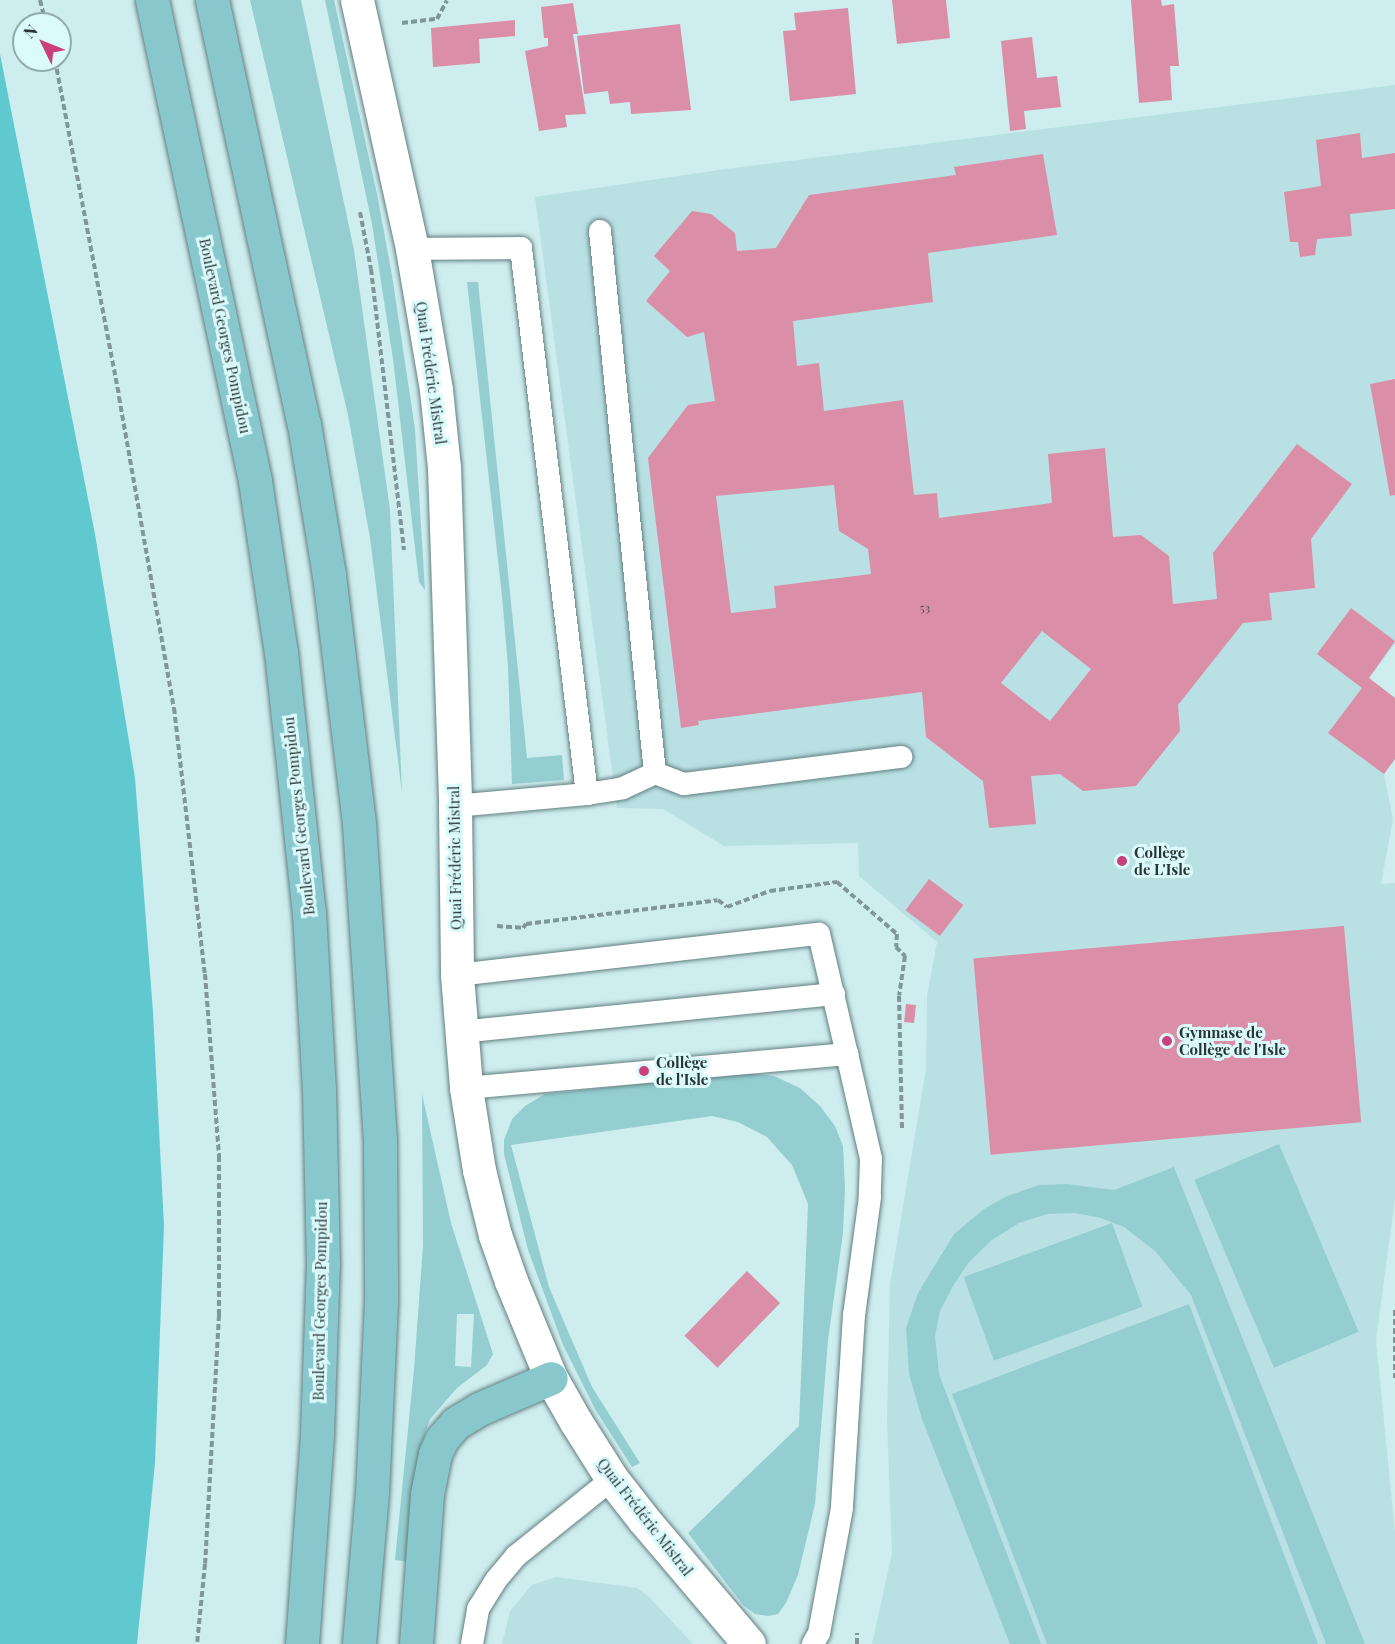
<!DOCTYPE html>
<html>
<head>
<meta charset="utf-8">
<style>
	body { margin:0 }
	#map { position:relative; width:1395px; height:1644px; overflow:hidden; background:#ceedee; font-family:"Playfair Display",serif }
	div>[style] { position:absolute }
	.built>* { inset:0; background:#b9e1e3 }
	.green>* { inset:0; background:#95ced1; transform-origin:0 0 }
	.water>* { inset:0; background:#60c9cf }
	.building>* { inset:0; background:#da8ea7; transform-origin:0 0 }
	.path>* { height:4px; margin-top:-2px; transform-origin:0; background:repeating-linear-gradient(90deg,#809697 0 6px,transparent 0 9px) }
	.roads { filter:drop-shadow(0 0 2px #637f80) drop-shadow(0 0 2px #637f80) }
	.lane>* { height:22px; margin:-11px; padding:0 11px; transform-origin:11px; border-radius:11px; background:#fff }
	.street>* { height:33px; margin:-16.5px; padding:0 16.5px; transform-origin:16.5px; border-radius:16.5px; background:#fff }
	.primary>* { height:33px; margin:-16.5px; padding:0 16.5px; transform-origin:16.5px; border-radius:16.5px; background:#88c8cc }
	.dots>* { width:16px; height:16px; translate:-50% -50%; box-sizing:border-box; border:3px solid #dbfafc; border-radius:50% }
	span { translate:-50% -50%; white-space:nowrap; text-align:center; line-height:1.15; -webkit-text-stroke:6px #dbfafc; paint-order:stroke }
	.number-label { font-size:12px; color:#554b52 }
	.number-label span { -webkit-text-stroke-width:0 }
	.street-label { font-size:15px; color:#293535 }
	.poi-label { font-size:15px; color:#293535; font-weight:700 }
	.left { translate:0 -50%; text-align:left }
	.north { position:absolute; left:12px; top:12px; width:60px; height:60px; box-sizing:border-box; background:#dbfafc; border:2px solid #94abac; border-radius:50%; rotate:313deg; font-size:16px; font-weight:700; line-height:24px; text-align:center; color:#293535 }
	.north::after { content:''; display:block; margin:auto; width:21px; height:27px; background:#c9407b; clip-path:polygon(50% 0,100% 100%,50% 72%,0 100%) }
</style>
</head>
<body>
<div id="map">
	<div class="built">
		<div style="clip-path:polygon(1395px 85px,1395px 644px,1369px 678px,1395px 698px,1395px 759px,1384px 774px,1393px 819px,1381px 884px,1395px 883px,1395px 1199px,1376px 1340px,1395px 1532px,1395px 1644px,872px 1644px,892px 1553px,887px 1421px,890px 1284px,926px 1069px,927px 996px,937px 942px,859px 876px,858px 843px,724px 846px,663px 809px,617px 808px,535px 197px,726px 169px)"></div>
		<div style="clip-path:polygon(556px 1577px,637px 1588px,649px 1597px,693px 1644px,502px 1644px,510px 1611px,532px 1585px)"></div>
	</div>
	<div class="green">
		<div style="clip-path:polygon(250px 0,301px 0,354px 250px,390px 510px,402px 793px,370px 538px,348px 415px)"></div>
		<div style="clip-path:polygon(325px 0,334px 0,377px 194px,392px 275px,415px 429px,425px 590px,419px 582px,393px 359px,372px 224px)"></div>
		<div style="clip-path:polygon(467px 282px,478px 282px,527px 758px,562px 755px,564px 780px,512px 784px,508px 667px,502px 596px)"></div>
		<div style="clip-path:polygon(746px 1073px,774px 1076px,800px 1088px,820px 1106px,835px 1126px,843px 1146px,845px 1188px,843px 1233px,828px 1340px,815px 1504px,798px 1575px,786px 1603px,778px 1614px,768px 1616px,755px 1614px,743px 1605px,688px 1533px,799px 1426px,808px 1204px,792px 1165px,767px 1137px,738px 1122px,712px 1116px,511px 1145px,549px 1287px,592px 1387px,640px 1463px,632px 1467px,595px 1409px,563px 1345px,528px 1250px,504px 1154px,504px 1140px,512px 1119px,525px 1106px,545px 1094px)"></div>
		<div style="clip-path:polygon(evenodd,422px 1094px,451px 1223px,493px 1354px,487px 1365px,457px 1388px,430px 1419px,421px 1446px,410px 1562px,395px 1560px,414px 1369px,423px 1246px,422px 1094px,457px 1314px,474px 1314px,471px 1367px,455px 1366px,457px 1314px)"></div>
		<div style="left:1279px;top:1144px;width:204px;height:92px;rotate:67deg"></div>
		<div style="clip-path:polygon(1174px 1167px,1365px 1644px,1326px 1644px,1191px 1295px,1155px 1251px,1124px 1227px,1101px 1218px,1075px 1213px,1047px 1214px,1019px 1223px,992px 1240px,969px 1262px,953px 1286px,940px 1311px,935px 1336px,939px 1374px,1041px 1644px,1010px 1644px,922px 1419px,909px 1374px,906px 1328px,918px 1293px,954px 1234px,984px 1209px,1007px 1196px,1039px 1185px,1067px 1184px,1114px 1190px)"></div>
		<div style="left:1112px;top:1223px;width:89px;height:158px;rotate:70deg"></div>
		<div style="clip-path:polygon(1189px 1304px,1318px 1644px,1047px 1644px,952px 1394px)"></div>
	</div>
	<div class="water">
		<div style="clip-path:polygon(0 54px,95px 534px,135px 778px,153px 1012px,164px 1226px,155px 1463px,137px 1644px,0 1644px)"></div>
	</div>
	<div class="building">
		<div style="clip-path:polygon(892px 0,946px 0,950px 38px,897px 44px)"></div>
		<div style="clip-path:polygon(1131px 0,1161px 0,1162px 6px,1174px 4px,1179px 66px,1170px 66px,1172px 100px,1139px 103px)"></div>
		<div style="clip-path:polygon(573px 3px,578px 34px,573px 34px,586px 114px,565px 115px,567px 127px,539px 131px,525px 51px,548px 46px,548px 38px,544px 38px,541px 7px)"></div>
		<div style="clip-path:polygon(848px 8px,856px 94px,790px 101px,783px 31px,796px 30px,794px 13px)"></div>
		<div style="clip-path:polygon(515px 20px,515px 36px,479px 39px,480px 63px,433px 67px,431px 28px)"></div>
		<div style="clip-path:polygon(680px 24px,691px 110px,631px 114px,630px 102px,610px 104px,608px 91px,584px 94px,577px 36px)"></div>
		<div style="clip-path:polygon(1032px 37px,1037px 78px,1057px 76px,1061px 107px,1024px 111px,1026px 129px,1010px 131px,1001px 41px)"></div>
		<div style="clip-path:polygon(1360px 133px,1362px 158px,1395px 153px,1395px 209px,1350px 214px,1352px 236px,1317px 239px,1315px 255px,1300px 257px,1298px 242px,1290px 242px,1284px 192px,1321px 186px,1316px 140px)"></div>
		<div style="clip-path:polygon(evenodd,1043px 154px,1057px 235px,928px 253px,933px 302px,793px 321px,797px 366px,819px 363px,824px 411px,903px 400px,914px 495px,937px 493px,939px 518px,1052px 503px,1048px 454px,1105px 448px,1113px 537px,1141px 535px,1169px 556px,1173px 604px,1217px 599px,1213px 553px,1297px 444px,1352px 484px,1311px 539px,1315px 588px,1269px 593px,1272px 620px,1243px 623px,1178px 705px,1180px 731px,1136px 786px,1083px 791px,1060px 774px,1031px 776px,1036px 824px,989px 828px,983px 781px,926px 737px,922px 692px,698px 721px,699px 725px,681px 728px,648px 458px,688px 405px,715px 401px,704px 332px,687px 337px,646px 301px,670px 271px,654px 256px,692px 211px,711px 214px,735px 233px,737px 251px,776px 248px,809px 195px,956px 175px,954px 167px,1043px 154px,834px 485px,839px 531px,868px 549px,871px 574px,774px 586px,776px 608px,731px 613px,716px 496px,834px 485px,1043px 154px,1042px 631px,1091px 669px,1050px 721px,1001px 683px,1042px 631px)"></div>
		<div style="clip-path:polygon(1395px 379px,1395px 495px,1390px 496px,1370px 384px)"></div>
		<div style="clip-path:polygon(1351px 608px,1395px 641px,1369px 678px,1395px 698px,1395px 759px,1384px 774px,1328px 733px,1362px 688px,1317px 654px)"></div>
		<div style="left:929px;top:879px;width:43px;height:39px;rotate:37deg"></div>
		<div style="left:1344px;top:926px;width:197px;height:372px;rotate:85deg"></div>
		<div style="left:906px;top:1004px;width:10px;height:18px;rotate:6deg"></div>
		<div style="left:747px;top:1271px;width:46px;height:90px;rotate:44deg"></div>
	</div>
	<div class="path">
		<div style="left:40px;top:0;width:25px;rotate:76deg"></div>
		<div style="left:402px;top:23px;width:35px;rotate:-7deg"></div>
		<div style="left:437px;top:19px;width:21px;rotate:-62deg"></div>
		<div style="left:55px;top:60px;width:343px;rotate:79.2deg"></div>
		<div style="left:119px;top:397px;width:316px;rotate:80deg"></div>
		<div style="left:174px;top:708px;width:268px;rotate:83.4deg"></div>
		<div style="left:205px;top:974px;width:183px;rotate:85.6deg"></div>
		<div style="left:219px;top:1156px;width:159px;rotate:90deg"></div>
		<div style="left:219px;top:1315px;width:249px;rotate:93.2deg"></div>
		<div style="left:205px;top:1564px;width:80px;rotate:95.7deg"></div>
		<div style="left:360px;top:212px;width:58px;rotate:79.1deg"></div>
		<div style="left:371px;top:269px;width:283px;rotate:83.3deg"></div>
		<div style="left:497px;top:926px;width:26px;rotate:4deg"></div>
		<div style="left:523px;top:928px;width:5px;rotate:-53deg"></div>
		<div style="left:526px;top:924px;width:193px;rotate:-7.1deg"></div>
		<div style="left:718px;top:900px;width:11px;rotate:38deg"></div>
		<div style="left:727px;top:907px;width:46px;rotate:-20.4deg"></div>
		<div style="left:770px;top:891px;width:68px;rotate:-7.7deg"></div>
		<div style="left:837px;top:882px;width:79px;rotate:40.9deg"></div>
		<div style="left:897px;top:934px;width:13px;rotate:94deg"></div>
		<div style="left:896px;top:947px;width:13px;rotate:45deg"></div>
		<div style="left:905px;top:956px;width:40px;rotate:98.5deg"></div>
		<div style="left:899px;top:996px;width:133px;rotate:88.7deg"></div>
		<div style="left:1395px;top:1310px;width:68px;rotate:90deg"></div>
		<div style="left:857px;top:1644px;width:11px;rotate:-90deg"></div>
	</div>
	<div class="roads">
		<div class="lane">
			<div style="left:600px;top:231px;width:545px;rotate:84.21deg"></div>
			<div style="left:655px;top:773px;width:31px;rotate:21deg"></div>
			<div style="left:684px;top:784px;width:219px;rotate:-7.1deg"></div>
			<div style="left:412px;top:249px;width:109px;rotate:-0.5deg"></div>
			<div style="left:521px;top:248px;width:550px;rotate:83.11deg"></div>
			<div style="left:587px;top:794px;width:133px;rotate:174.8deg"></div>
			<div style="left:587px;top:794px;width:36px;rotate:-9deg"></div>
			<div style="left:623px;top:788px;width:35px;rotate:-25deg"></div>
			<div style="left:457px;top:975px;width:364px;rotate:-6.5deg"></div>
			<div style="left:819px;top:934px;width:123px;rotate:76.9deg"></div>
			<div style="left:460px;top:1032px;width:376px;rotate:-5.8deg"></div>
			<div style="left:466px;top:1088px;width:383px;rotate:-5.1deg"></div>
			<div style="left:847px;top:1054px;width:108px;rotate:77.1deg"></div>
			<div style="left:871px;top:1159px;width:38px;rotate:92deg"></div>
			<div style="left:870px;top:1197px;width:119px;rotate:97.7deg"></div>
			<div style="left:854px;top:1315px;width:193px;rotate:93.6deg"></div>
			<div style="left:842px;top:1508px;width:127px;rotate:100.4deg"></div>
			<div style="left:819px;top:1633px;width:13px;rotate:119deg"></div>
			<div style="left:472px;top:1644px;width:36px;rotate:-80deg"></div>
			<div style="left:478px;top:1609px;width:34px;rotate:-58deg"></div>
			<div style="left:496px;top:1580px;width:31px;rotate:-50deg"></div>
			<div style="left:516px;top:1556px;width:123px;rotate:-38.7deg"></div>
		</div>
		<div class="street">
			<div style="left:357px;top:0;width:255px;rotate:77.5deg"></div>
			<div style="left:412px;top:249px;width:143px;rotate:80.3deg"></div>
			<div style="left:436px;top:390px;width:77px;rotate:84.1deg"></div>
			<div style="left:444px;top:467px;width:339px;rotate:88.1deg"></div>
			<div style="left:455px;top:806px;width:169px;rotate:89.3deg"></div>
			<div style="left:457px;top:975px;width:113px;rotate:85.4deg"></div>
			<div style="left:466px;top:1088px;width:83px;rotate:81deg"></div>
			<div style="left:479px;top:1170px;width:67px;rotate:76.2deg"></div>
			<div style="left:495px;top:1235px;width:49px;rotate:70.8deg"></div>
			<div style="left:511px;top:1281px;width:105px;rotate:67.6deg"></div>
			<div style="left:551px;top:1378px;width:51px;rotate:60.4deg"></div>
			<div style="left:576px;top:1422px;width:67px;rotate:57.7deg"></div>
			<div style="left:612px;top:1479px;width:52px;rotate:52deg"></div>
			<div style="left:644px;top:1520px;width:162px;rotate:49.7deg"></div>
		</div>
		<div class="primary">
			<div style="left:152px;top:0;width:492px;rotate:77.9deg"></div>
			<div style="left:255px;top:481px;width:173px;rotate:81.4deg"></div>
			<div style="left:281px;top:652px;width:262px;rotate:83.9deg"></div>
			<div style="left:309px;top:912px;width:177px;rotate:86.8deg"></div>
			<div style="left:319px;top:1089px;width:173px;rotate:88.7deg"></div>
			<div style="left:323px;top:1262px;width:173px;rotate:92deg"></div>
			<div style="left:317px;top:1435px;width:210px;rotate:94.1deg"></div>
			<div style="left:212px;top:0;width:434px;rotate:77.8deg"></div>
			<div style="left:304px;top:424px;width:153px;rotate:80.6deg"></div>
			<div style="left:329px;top:575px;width:251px;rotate:83.1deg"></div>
			<div style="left:359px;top:824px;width:318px;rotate:86.2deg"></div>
			<div style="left:380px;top:1141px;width:161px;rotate:89.6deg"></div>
			<div style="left:381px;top:1302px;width:190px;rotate:92.7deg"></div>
			<div style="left:372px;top:1492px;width:153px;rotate:94.9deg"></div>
			<div style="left:416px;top:1644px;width:150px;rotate:-85.8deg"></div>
			<div style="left:427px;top:1494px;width:41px;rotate:-78.7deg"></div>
			<div style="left:435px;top:1454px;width:17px;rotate:-65deg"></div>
			<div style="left:442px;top:1439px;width:21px;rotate:-49deg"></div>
			<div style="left:456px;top:1423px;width:27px;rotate:-31deg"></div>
			<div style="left:479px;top:1409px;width:78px;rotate:-23.3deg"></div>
		</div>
	</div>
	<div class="dots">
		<div style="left:1122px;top:861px;background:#c9407b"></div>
		<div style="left:1167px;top:1041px;background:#c9407b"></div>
		<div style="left:644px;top:1071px;background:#c9407b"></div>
	</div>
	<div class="number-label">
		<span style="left:925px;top:608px">53</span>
	</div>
	<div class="street-label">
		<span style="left:225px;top:336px;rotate:78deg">Boulevard Georges Pompidou</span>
		<span style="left:431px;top:373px;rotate:82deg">Quai Frédéric Mistral</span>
		<span style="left:299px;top:816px;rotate:-96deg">Boulevard Georges Pompidou</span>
		<span style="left:455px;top:858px;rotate:-91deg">Quai Frédéric Mistral</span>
		<span style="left:320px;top:1301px;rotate:-89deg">Boulevard Georges Pompidou</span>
		<span style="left:645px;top:1517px;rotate:52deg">Quai Frédéric Mistral</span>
	</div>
	<div class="poi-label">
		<span class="left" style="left:1134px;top:861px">Collège<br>de L'Isle</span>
		<span class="left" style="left:1179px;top:1041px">Gymnase de<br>Collège de l'Isle</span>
		<span class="left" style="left:656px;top:1071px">Collège<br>de l'Isle</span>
	</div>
	<div class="north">N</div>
</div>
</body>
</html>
